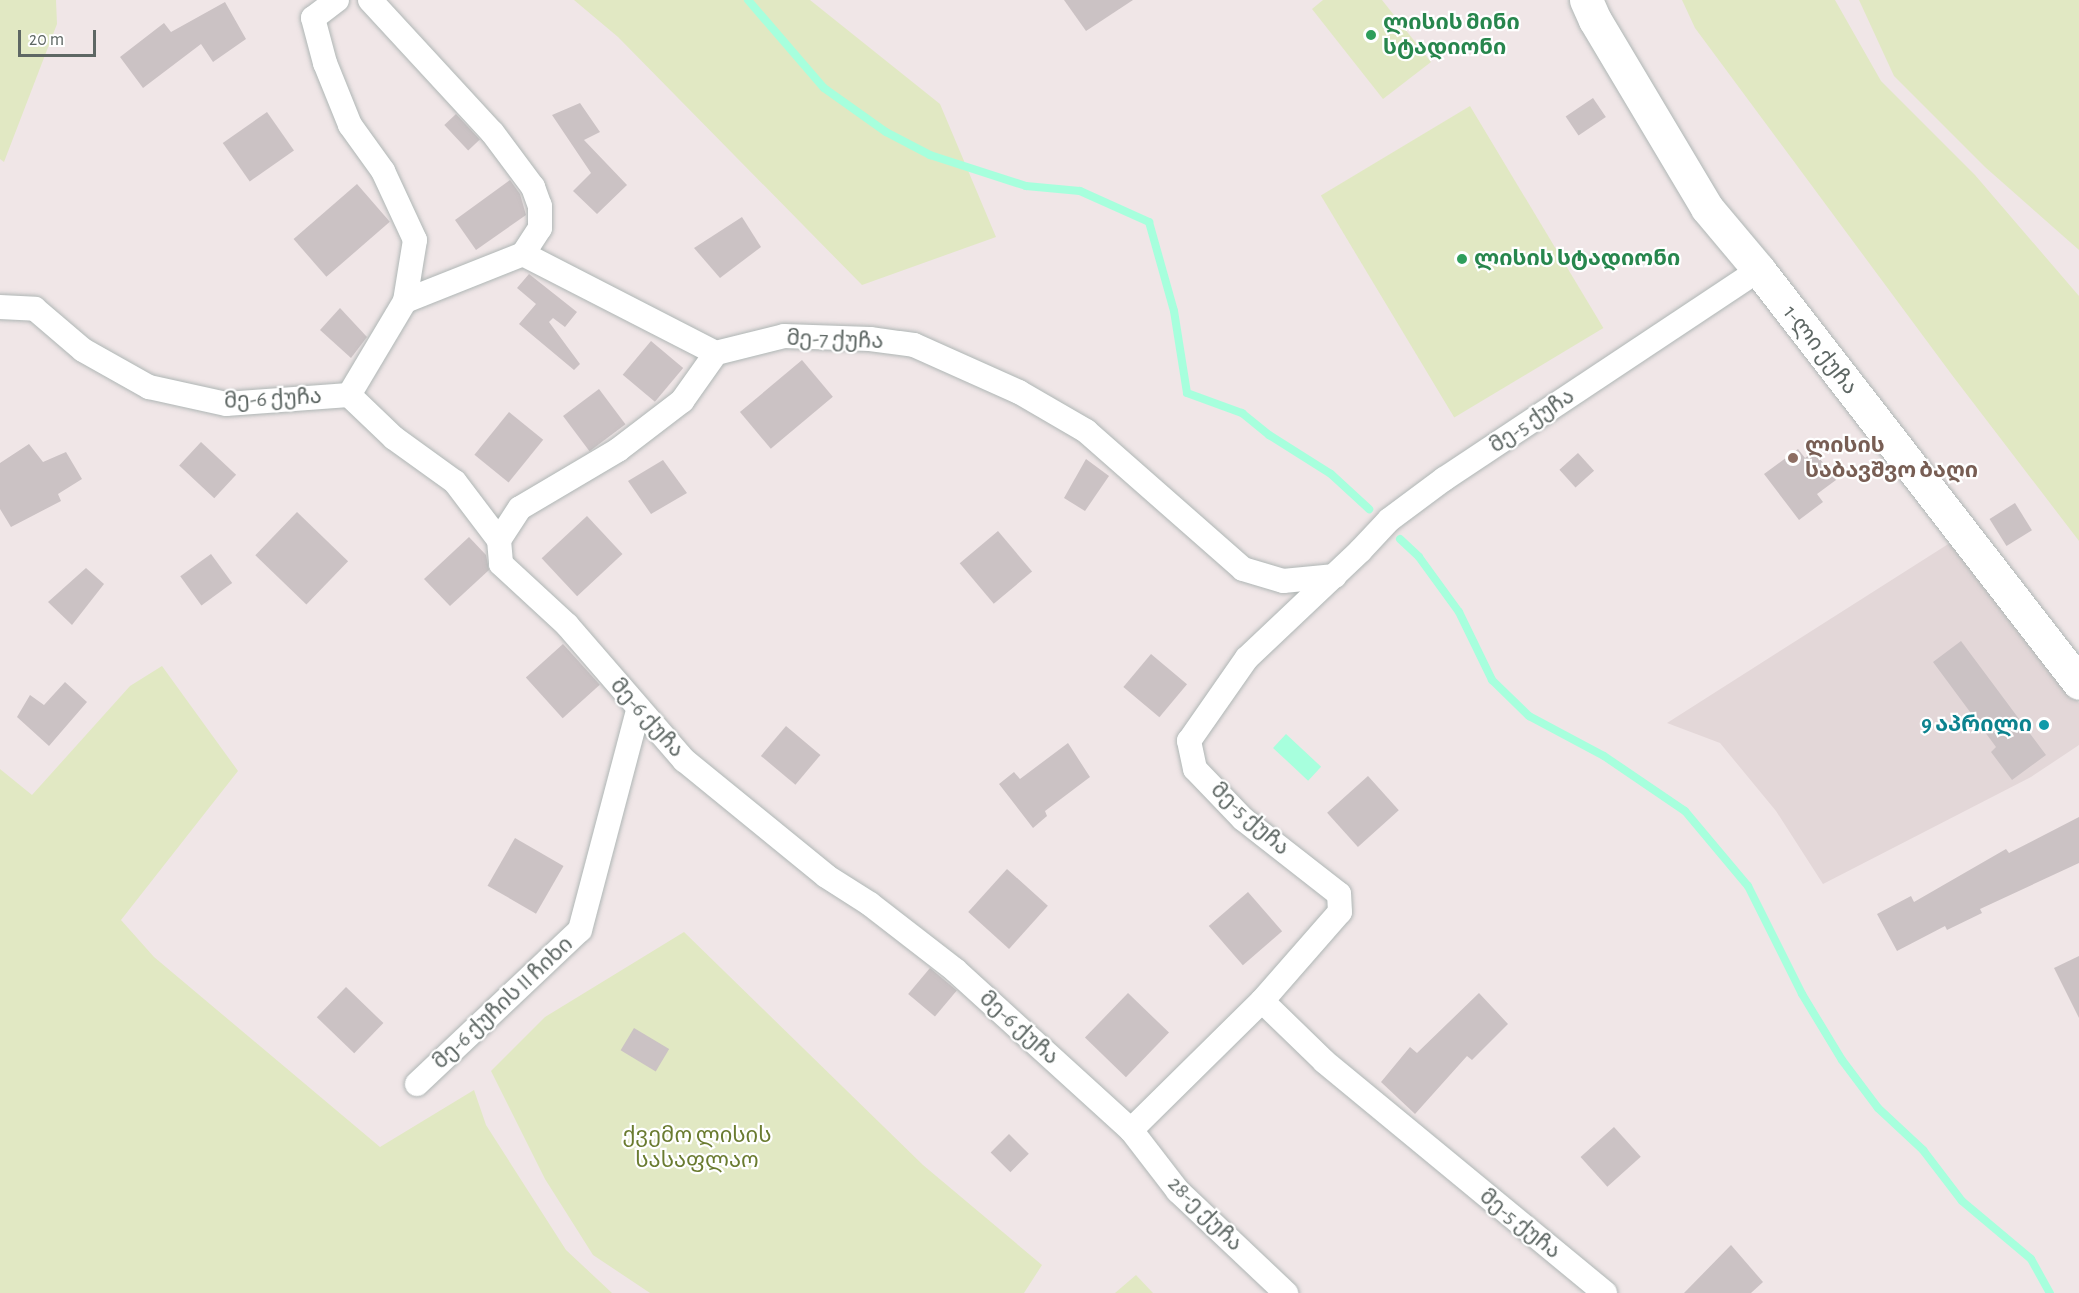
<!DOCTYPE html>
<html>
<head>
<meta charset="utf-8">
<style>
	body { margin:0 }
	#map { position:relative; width:2079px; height:1293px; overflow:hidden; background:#f0e6e7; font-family:"Alegreya Sans","Noto Sans Georgian",sans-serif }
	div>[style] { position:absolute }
	.education>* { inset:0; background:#e3d7d8 }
	.green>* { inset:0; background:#e1e8c3; transform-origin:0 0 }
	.water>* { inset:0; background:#a7ffdd; transform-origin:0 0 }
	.stream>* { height:8px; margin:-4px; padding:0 4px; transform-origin:4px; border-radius:4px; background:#a7ffdd }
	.building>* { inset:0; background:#cbc2c4; transform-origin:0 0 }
	.roads { filter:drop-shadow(0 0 2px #afb6b5) drop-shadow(0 0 2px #afb6b5) }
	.minor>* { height:24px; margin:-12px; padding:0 12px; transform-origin:12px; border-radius:12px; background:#fff }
	.secondary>* { height:33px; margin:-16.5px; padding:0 16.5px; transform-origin:16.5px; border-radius:16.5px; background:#fff }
	.dots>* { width:16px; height:16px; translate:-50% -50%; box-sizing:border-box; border:3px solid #fff; border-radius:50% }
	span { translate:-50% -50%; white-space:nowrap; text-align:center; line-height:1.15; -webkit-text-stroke:4.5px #fff; paint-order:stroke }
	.leisure-label { font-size:22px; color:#27864d; font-weight:700 }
	.left { translate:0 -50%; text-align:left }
	.street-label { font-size:22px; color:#5e6764 }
	.education-label { font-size:22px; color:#785e54; font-weight:700 }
	.culture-label { font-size:22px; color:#0d838f; font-weight:700 }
	.right { translate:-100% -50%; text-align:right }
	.park-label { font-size:22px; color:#6a7b30 }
	.scale { position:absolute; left:18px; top:30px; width:78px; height:27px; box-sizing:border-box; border:3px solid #5e6764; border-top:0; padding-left:8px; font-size:18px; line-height:21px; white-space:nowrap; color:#5e6764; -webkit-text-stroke:4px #fff; paint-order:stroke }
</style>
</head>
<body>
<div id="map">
	<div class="education">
		<div style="clip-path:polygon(1953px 541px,2079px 703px,2079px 745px,2031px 777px,1823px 884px,1776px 811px,1720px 743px,1667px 723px)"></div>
	</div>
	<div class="green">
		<div style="clip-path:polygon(0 0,56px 0,57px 24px,4px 162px,0 159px)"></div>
		<div style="clip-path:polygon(574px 0,810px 0,940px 104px,996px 237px,862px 285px,618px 37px)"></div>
		<div style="clip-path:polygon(1323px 0,1382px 0,1431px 62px,1383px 99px,1312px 9px)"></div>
		<div style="clip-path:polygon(1682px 0,1835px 0,1881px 81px,1975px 175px,2079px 296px,2079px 541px,1952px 375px,1695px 28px)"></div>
		<div style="clip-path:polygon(1859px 0,2079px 0,2079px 250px,1985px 167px,1894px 76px)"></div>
		<div style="left:1470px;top:106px;width:259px;height:174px;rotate:59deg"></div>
		<div style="clip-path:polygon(162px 666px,238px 771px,121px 920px,154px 957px,380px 1147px,474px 1090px,486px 1125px,566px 1250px,612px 1293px,0 1293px,0 769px,32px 795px,130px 686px)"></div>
		<div style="clip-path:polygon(684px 932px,923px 1165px,1042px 1265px,1024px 1293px,650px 1293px,593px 1255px,545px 1179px,491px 1071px,545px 1017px)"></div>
		<div style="clip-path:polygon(1136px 1275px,1153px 1293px,1115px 1293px)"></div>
	</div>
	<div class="water">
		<div style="left:1286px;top:734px;width:48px;height:19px;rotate:43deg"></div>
	</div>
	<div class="stream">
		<div style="left:748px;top:0;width:116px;rotate:49.2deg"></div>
		<div style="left:824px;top:88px;width:76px;rotate:35.4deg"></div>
		<div style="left:886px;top:132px;width:50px;rotate:27.6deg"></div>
		<div style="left:930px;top:155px;width:101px;rotate:17.9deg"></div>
		<div style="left:1026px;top:186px;width:54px;rotate:5.3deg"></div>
		<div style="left:1080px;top:191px;width:76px;rotate:24.2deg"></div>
		<div style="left:1149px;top:222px;width:92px;rotate:74.3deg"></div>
		<div style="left:1174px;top:311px;width:83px;rotate:81deg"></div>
		<div style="left:1187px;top:393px;width:59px;rotate:20deg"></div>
		<div style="left:1242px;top:413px;width:35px;rotate:39deg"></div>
		<div style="left:1269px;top:435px;width:73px;rotate:32.2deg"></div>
		<div style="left:1331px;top:474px;width:52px;rotate:42.6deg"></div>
		<div style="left:1400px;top:539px;width:26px;rotate:43deg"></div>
		<div style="left:1419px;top:557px;width:68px;rotate:54deg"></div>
		<div style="left:1459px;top:612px;width:76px;rotate:64.1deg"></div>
		<div style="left:1492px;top:680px;width:52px;rotate:44.2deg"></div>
		<div style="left:1529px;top:716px;width:85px;rotate:28.1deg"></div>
		<div style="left:1604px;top:756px;width:98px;rotate:34.2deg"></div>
		<div style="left:1685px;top:811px;width:98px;rotate:50deg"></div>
		<div style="left:1748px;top:886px;width:121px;rotate:63.4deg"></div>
		<div style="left:1802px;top:994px;width:77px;rotate:58.8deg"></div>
		<div style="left:1842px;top:1060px;width:60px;rotate:53.1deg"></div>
		<div style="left:1878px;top:1108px;width:62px;rotate:43deg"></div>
		<div style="left:1923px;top:1150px;width:64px;rotate:52.6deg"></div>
		<div style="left:1962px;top:1201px;width:90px;rotate:40deg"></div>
		<div style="left:2031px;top:1259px;width:39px;rotate:61deg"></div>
	</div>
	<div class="building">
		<div style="clip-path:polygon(1064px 0,1133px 0,1086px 31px)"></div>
		<div style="clip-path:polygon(225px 2px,246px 39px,213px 62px,201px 44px,143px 88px,120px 57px,164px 23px,171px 32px)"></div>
		<div style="left:1593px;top:98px;width:23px;height:33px;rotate:56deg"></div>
		<div style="clip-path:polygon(580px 103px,600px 132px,584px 140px,627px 185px,597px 214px,573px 191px,591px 173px,552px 115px)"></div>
		<div style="left:267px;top:112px;width:47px;height:54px;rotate:55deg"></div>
		<div style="left:456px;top:114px;width:35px;height:16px;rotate:47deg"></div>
		<div style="clip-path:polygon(510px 180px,520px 194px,526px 215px,476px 250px,455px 220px)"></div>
		<div style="left:357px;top:184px;width:50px;height:84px;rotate:49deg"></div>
		<div style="clip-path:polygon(742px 217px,761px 247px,720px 278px,694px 248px)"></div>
		<div style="clip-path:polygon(529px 274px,577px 312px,565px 327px,553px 318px,549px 322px,580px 364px,574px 370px,519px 324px,536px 304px,517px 288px)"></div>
		<div style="clip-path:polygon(340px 308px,367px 337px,351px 358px,320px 330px)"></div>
		<div style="left:651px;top:341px;width:42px;height:44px;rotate:40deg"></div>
		<div style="left:802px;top:360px;width:48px;height:81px;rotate:50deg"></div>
		<div style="left:599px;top:389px;width:44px;height:45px;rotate:53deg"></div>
		<div style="left:509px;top:412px;width:44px;height:55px;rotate:39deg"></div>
		<div style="left:201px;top:442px;width:48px;height:32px;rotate:43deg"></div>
		<div style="clip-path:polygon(29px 444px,43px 462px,66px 452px,82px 479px,58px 494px,61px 501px,11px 527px,0 509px,0 463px)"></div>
		<div style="clip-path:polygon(1798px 449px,1805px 458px,1814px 451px,1836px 480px,1817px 494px,1823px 502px,1799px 520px,1764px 474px)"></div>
		<div style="left:1578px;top:453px;width:24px;height:25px;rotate:48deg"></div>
		<div style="clip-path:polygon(1086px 459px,1109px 476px,1085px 511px,1064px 498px)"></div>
		<div style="clip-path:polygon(663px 460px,687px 493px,651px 514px,628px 481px)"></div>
		<div style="left:2015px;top:503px;width:32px;height:30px;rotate:58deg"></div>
		<div style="left:297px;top:512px;width:71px;height:60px;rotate:44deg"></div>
		<div style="left:587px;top:516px;width:52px;height:62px;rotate:47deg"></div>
		<div style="left:998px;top:531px;width:53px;height:50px;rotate:50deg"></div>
		<div style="clip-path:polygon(469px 537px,486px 555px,489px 570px,450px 606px,424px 579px)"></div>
		<div style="left:211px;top:554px;width:36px;height:38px;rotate:54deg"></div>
		<div style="clip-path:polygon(86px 568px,104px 584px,72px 625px,48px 602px)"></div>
		<div style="clip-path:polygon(1961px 641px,2046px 755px,2012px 780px,1991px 752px,1996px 747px,1933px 662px)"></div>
		<div style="left:563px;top:644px;width:55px;height:50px;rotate:48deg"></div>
		<div style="left:1151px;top:654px;width:47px;height:43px;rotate:40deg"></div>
		<div style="clip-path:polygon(65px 682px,87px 702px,49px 746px,17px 717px,30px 695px,44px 705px)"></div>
		<div style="left:786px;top:726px;width:45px;height:39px;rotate:40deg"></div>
		<div style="clip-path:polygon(1068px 743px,1090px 777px,1045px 811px,1047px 816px,1033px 828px,999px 784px,1014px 772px,1020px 779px)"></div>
		<div style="left:1368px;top:776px;width:46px;height:55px;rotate:48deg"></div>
		<div style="clip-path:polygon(2079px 817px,2079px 863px,1980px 909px,1982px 913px,1947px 930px,1945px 926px,1897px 951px,1877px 914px,1911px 896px,1914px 902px,2006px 849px,2009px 853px)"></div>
		<div style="left:515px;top:838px;width:56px;height:55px;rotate:30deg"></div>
		<div style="left:1007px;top:869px;width:55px;height:58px;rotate:42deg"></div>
		<div style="left:1248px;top:892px;width:52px;height:52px;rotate:49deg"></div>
		<div style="clip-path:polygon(2079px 956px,2079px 1018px,2054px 968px)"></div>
		<div style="left:930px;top:968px;width:35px;height:34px;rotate:40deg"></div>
		<div style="left:346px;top:987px;width:52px;height:42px;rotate:44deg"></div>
		<div style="left:1128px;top:993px;width:57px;height:62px;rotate:44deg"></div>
		<div style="clip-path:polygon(1479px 993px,1508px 1024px,1472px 1060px,1467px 1056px,1415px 1114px,1381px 1082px,1410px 1047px,1417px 1053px)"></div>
		<div style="left:634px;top:1028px;width:41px;height:26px;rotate:31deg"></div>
		<div style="left:1614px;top:1127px;width:40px;height:45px;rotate:48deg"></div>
		<div style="left:1009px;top:1134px;width:28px;height:26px;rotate:45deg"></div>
		<div style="clip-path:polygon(1731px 1245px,1763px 1282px,1751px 1293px,1684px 1293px)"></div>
	</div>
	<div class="roads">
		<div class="minor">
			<div style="left:337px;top:0;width:30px;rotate:143deg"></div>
			<div style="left:313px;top:18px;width:47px;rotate:75.1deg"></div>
			<div style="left:325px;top:63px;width:67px;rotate:68deg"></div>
			<div style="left:350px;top:125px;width:57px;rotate:54.3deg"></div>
			<div style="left:383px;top:171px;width:76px;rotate:65.1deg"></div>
			<div style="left:415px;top:240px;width:62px;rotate:99.3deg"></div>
			<div style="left:370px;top:0;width:180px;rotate:47.3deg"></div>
			<div style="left:492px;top:132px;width:69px;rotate:53.3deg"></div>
			<div style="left:533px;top:187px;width:20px;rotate:70deg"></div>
			<div style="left:540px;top:206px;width:22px;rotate:90deg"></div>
			<div style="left:540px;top:228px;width:31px;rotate:123deg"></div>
			<div style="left:0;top:307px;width:35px;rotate:3deg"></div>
			<div style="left:35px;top:309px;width:63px;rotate:40.5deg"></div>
			<div style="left:83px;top:350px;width:76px;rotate:29.3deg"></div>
			<div style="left:149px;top:387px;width:79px;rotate:12.4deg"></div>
			<div style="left:226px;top:404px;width:123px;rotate:-4.2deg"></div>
			<div style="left:349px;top:395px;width:62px;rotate:43.7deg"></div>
			<div style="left:394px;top:438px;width:75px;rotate:35.8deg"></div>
			<div style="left:455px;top:482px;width:73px;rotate:52.8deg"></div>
			<div style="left:499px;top:540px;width:24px;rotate:85deg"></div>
			<div style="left:501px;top:564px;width:90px;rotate:42.7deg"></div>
			<div style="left:567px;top:625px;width:179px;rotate:49.1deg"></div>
			<div style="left:684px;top:760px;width:183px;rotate:39.2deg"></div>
			<div style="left:826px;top:876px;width:52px;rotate:32.5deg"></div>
			<div style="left:870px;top:904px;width:108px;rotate:37.8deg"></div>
			<div style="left:955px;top:970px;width:238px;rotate:42.3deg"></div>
			<div style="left:1131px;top:1130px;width:184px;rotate:-44.6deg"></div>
			<div style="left:349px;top:395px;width:109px;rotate:-59.2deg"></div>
			<div style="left:405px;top:301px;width:127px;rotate:-21.7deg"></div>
			<div style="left:523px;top:254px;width:217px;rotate:27.2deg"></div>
			<div style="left:716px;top:353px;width:70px;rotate:-14deg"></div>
			<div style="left:784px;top:336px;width:86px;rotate:2deg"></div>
			<div style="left:870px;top:339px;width:44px;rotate:7.8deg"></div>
			<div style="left:914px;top:345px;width:115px;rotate:24.1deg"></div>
			<div style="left:1019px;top:392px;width:78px;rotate:30.2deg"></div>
			<div style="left:1086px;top:431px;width:209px;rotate:41.3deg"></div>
			<div style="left:1243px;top:569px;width:42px;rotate:16.7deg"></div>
			<div style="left:1283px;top:581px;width:52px;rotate:-5.5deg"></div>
			<div style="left:499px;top:540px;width:38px;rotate:-57deg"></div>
			<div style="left:520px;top:508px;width:114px;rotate:-30.6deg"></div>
			<div style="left:618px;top:450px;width:81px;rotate:-37.4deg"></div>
			<div style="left:682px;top:401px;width:59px;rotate:-54.7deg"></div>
			<div style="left:417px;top:1084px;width:224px;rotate:-43.4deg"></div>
			<div style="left:580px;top:930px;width:228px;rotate:-75.2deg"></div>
			<div style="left:1131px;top:1130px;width:77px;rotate:52.4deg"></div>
			<div style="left:1178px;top:1191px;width:149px;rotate:43.4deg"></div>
			<div style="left:1605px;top:1293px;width:364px;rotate:-140.5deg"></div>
			<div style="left:1324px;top:1061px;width:86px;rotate:-135.9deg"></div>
			<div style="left:1262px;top:1001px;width:118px;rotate:-48.8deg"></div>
			<div style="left:1340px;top:912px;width:18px;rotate:-93deg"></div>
			<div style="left:1339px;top:894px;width:122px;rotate:-142deg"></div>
			<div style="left:1243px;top:819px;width:69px;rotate:-133.8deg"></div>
			<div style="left:1195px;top:769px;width:29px;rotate:-102deg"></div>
			<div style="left:1189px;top:741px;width:101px;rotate:-55.1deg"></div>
			<div style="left:1247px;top:658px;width:156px;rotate:-43.4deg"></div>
			<div style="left:1360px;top:551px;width:42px;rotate:-46.9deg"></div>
			<div style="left:1389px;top:520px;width:69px;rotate:-36.7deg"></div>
			<div style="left:1444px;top:479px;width:378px;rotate:-33.6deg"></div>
		</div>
		<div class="secondary">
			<div style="left:1586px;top:0;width:22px;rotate:66deg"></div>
			<div style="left:1595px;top:20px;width:219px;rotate:59.2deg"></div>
			<div style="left:1707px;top:208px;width:81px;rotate:50deg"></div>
			<div style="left:1759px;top:270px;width:522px;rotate:52.23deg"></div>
		</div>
	</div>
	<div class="dots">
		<div style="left:1371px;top:35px;background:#2e9e5b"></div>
		<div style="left:1462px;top:259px;background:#2e9e5b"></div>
		<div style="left:1793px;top:458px;background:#8d6e63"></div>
		<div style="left:2044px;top:725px;background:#0f9aa8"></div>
	</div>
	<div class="leisure-label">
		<span class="left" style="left:1383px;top:35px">ლისის მინი<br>სტადიონი</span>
		<span class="left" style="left:1474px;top:259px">ლისის სტადიონი</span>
	</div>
	<div class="street-label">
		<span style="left:835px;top:340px;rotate:2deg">მე-7 ქუჩა</span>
		<span style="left:1820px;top:350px;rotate:52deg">1-ლი ქუჩა</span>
		<span style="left:273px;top:399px;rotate:-3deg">მე-6 ქუჩა</span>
		<span style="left:1532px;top:421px;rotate:-34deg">მე-5 ქუჩა</span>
		<span style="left:647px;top:718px;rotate:48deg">მე-6 ქუჩა</span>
		<span style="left:1250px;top:819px;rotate:42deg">მე-5 ქუჩა</span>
		<span style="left:503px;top:1003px;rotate:-43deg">მე-6 ქუჩის II ჩიხი</span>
		<span style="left:1019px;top:1028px;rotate:42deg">მე-6 ქუჩა</span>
		<span style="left:1205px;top:1214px;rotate:45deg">28-ე ქუჩა</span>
		<span style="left:1520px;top:1224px;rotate:39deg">მე-5 ქუჩა</span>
	</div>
	<div class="education-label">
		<span class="left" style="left:1805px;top:458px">ლისის<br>საბავშვო ბაღი</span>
	</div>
	<div class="culture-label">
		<span class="right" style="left:2032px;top:725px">9 აპრილი</span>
	</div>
	<div class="park-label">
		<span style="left:697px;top:1148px">ქვემო ლისის<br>სასაფლაო</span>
	</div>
	<div class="scale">20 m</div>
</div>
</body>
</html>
